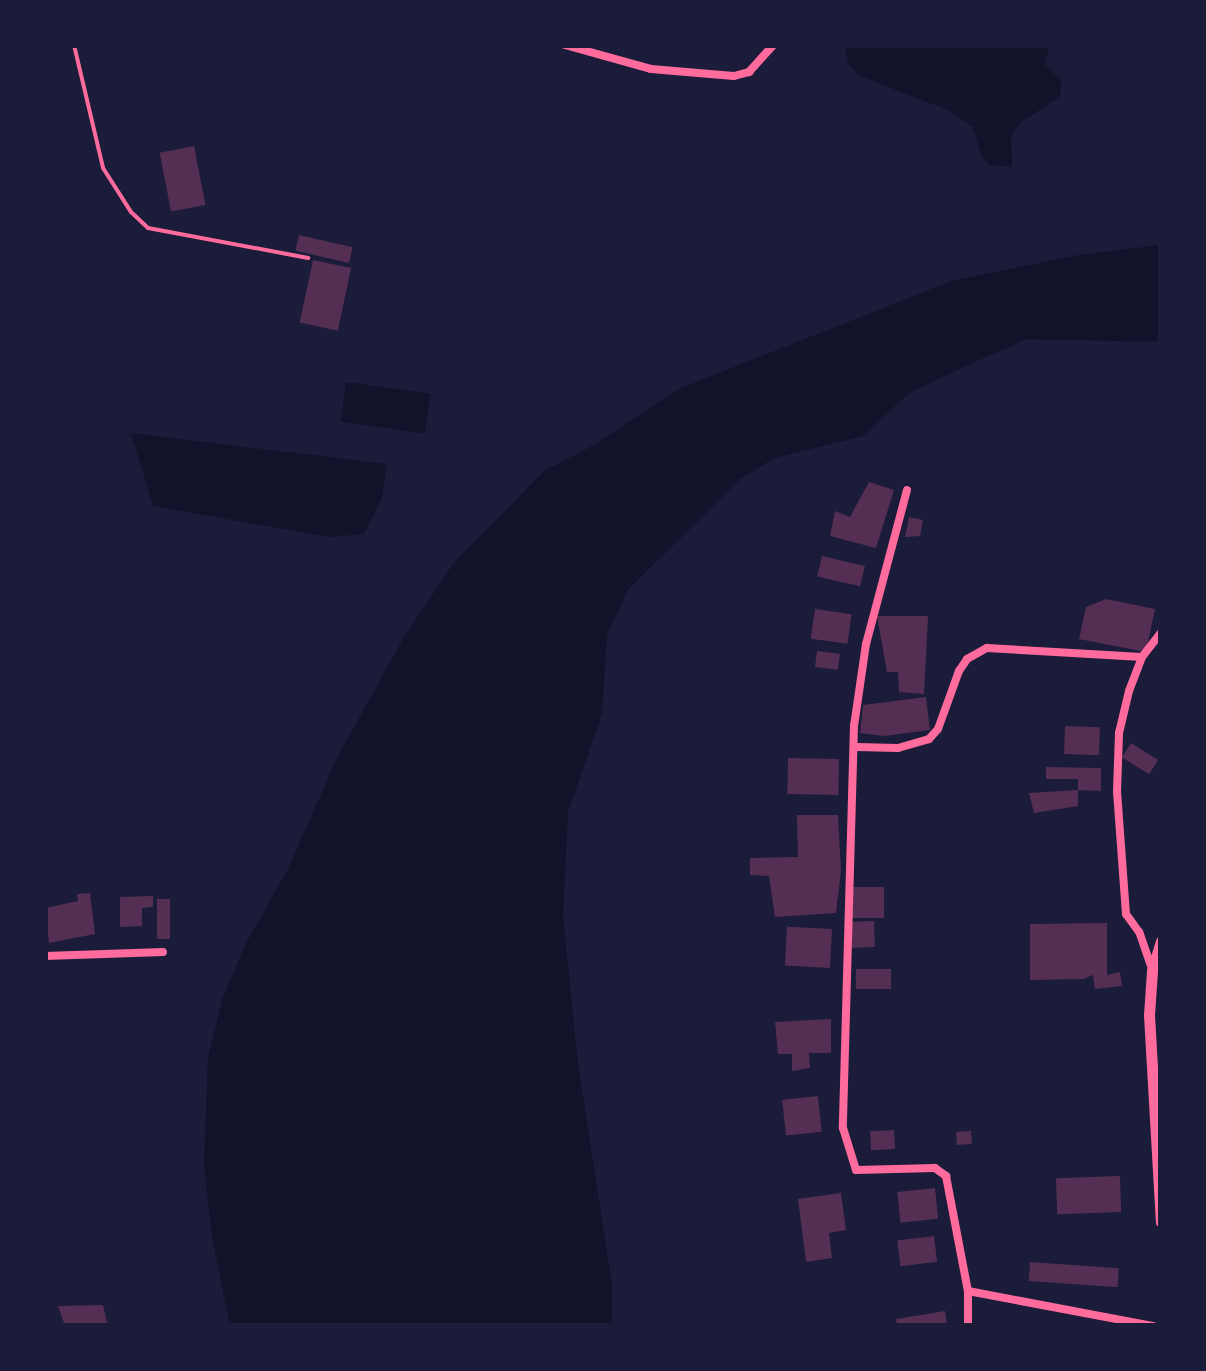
<!DOCTYPE html>
<html>
<head>
<meta charset="utf-8">
<style>
	body { margin:0 }
	#map { position:relative; width:1206px; height:1371px; overflow:hidden; background:#1b1b3a; font-family:"DejaVu Sans",sans-serif }
	div>[style] { position:absolute }
	.water>* { inset:0; background:#12122b; transform-origin:0 0 }
	.building>* { inset:0; background:#542f53; transform-origin:0 0 }
	.service>* { height:4px; margin:-2px; padding:0 2px; transform-origin:2px; border-radius:2px; background:#ff6b9d }
	.minor>* { height:8px; margin:-4px; padding:0 4px; transform-origin:4px; border-radius:4px; background:#ff6b9d }
	.secondary>* { height:11px; margin:-5.5px; padding:0 5.5px; transform-origin:5.5px; border-radius:5.5px; background:#ff6b9d }
	span { translate:-50% -50%; white-space:nowrap; text-align:center; line-height:1.15; -webkit-text-stroke:9px #1b1b3a; paint-order:stroke }
	.frame { position:absolute; inset:0; border:48px solid #1b1b3a; pointer-events:none }
</style>
</head>
<body>
<div id="map">
	<div class="water">
		<div style="clip-path:polygon(845px 45px,1050px 45px,1045px 64px,1061px 80px,1060px 97px,1021px 122px,1011px 137px,1012px 167px,989px 165px,982px 157px,973px 127px,948px 110px,860px 76px,848px 64px)"></div>
		<div style="clip-path:polygon(1161px 245px,1161px 342px,1027px 339px,970px 364px,908px 394px,863px 436px,774px 458px,740px 479px,627px 591px,607px 635px,602px 714px,568px 812px,563px 917px,578px 1064px,612px 1285px,612px 1326px,230px 1326px,212px 1238px,204px 1164px,208px 1058px,222px 1000px,245px 945px,288px 869px,337px 758px,404px 637px,453px 564px,544px 471px,592px 446px,679px 389px,951px 281px,1079px 255px)"></div>
		<div style="left:346px;top:382px;width:85px;height:40px;rotate:8deg"></div>
		<div style="clip-path:polygon(131px 433px,387px 464px,382px 498px,364px 534px,329px 537px,153px 506px)"></div>
	</div>
	<div class="building">
		<div style="left:194px;top:146px;width:60px;height:35px;rotate:79deg"></div>
		<div style="left:299px;top:235px;width:55px;height:16px;rotate:13deg"></div>
		<div style="left:313px;top:260px;width:39px;height:64px;rotate:12deg"></div>
		<div style="clip-path:polygon(869px 482px,894px 490px,876px 548px,830px 536px,835px 511px,850px 517px)"></div>
		<div style="clip-path:polygon(909px 517px,923px 520px,920px 536px,905px 537px)"></div>
		<div style="left:822px;top:556px;width:44px;height:21px;rotate:13deg"></div>
		<div style="clip-path:polygon(1106px 599px,1155px 609px,1146px 652px,1079px 639px,1086px 607px)"></div>
		<div style="left:815px;top:609px;width:37px;height:30px;rotate:8deg"></div>
		<div style="clip-path:polygon(877px 616px,928px 616px,924px 694px,899px 692px,898px 672px,887px 672px)"></div>
		<div style="left:817px;top:651px;width:23px;height:16px;rotate:7deg"></div>
		<div style="clip-path:polygon(926px 697px,930px 730px,884px 736px,860px 733px,863px 705px)"></div>
		<div style="left:1065px;top:726px;width:35px;height:28px;rotate:2deg"></div>
		<div style="left:1131px;top:743px;width:32px;height:17px;rotate:32deg"></div>
		<div style="left:788px;top:758px;width:51px;height:36px;rotate:1deg"></div>
		<div style="clip-path:polygon(1046px 767px,1101px 768px,1101px 791px,1078px 790px,1078px 779px,1046px 779px)"></div>
		<div style="clip-path:polygon(1078px 790px,1078px 806px,1034px 813px,1029px 793px)"></div>
		<div style="clip-path:polygon(797px 815px,838px 815px,841px 871px,836px 913px,775px 917px,769px 876px,750px 875px,750px 858px,798px 857px)"></div>
		<div style="left:884px;top:887px;width:31px;height:33px;rotate:90deg"></div>
		<div style="clip-path:polygon(90px 893px,95px 934px,49px 943px,45px 908px,78px 901px,77px 894px)"></div>
		<div style="clip-path:polygon(153px 896px,153px 907px,142px 908px,142px 926px,120px 927px,120px 897px)"></div>
		<div style="left:157px;top:899px;width:13px;height:40px"></div>
		<div style="left:874px;top:921px;width:26px;height:23px;rotate:88deg"></div>
		<div style="clip-path:polygon(1107px 923px,1107px 975px,1120px 972px,1122px 986px,1095px 989px,1093px 975px,1083px 979px,1030px 980px,1030px 924px)"></div>
		<div style="left:832px;top:929px;width:39px;height:45px;rotate:93deg"></div>
		<div style="left:891px;top:969px;width:20px;height:35px;rotate:90deg"></div>
		<div style="clip-path:polygon(831px 1019px,831px 1053px,809px 1053px,810px 1068px,792px 1071px,792px 1054px,778px 1054px,775px 1022px)"></div>
		<div style="left:818px;top:1096px;width:36px;height:36px;rotate:84deg"></div>
		<div style="left:894px;top:1130px;width:19px;height:24px;rotate:87deg"></div>
		<div style="left:971px;top:1131px;width:13px;height:15px;rotate:86deg"></div>
		<div style="left:1120px;top:1176px;width:36px;height:64px;rotate:88deg"></div>
		<div style="left:935px;top:1188px;width:31px;height:38px;rotate:84deg"></div>
		<div style="clip-path:polygon(841px 1193px,846px 1230px,829px 1233px,832px 1258px,806px 1262px,798px 1199px)"></div>
		<div style="left:934px;top:1236px;width:26px;height:37px;rotate:83deg"></div>
		<div style="left:1030px;top:1262px;width:89px;height:19px;rotate:4deg"></div>
		<div style="clip-path:polygon(103px 1305px,108px 1326px,65px 1326px,58px 1306px)"></div>
		<div style="clip-path:polygon(945px 1311px,947px 1326px,897px 1326px,896px 1319px)"></div>
	</div>
	<div class="service">
		<div style="left:74px;top:45px;width:126px;rotate:76.7deg"></div>
		<div style="left:103px;top:168px;width:52px;rotate:57.5deg"></div>
		<div style="left:131px;top:212px;width:23px;rotate:43deg"></div>
		<div style="left:148px;top:228px;width:163px;rotate:10.6deg"></div>
	</div>
	<div class="minor">
		<div style="left:565px;top:45px;width:89px;rotate:15.6deg"></div>
		<div style="left:651px;top:69px;width:83px;rotate:4.8deg"></div>
		<div style="left:734px;top:76px;width:16px;rotate:-15deg"></div>
		<div style="left:749px;top:72px;width:36px;rotate:-48deg"></div>
		<div style="left:907px;top:490px;width:159px;rotate:104.9deg"></div>
		<div style="left:866px;top:644px;width:83px;rotate:98.3deg"></div>
		<div style="left:854px;top:726px;width:402px;rotate:91.6deg"></div>
		<div style="left:843px;top:1128px;width:44px;rotate:72.8deg"></div>
		<div style="left:856px;top:1170px;width:79px;rotate:-1.5deg"></div>
		<div style="left:935px;top:1168px;width:14px;rotate:36deg"></div>
		<div style="left:946px;top:1176px;width:117px;rotate:79.2deg"></div>
		<div style="left:968px;top:1291px;width:35px;rotate:90deg"></div>
		<div style="left:856px;top:747px;width:42px;rotate:1.4deg"></div>
		<div style="left:898px;top:748px;width:32px;rotate:-16deg"></div>
		<div style="left:929px;top:739px;width:13px;rotate:-48deg"></div>
		<div style="left:938px;top:729px;width:62px;rotate:-70.1deg"></div>
		<div style="left:959px;top:671px;width:14px;rotate:-56deg"></div>
		<div style="left:967px;top:659px;width:23px;rotate:-29deg"></div>
		<div style="left:987px;top:648px;width:155px;rotate:3.3deg"></div>
		<div style="left:45px;top:956px;width:118px;rotate:-1.9deg"></div>
		<div style="left:1151px;top:966px;width:36px;rotate:-109deg"></div>
		<div style="left:1139px;top:932px;width:22px;rotate:-126deg"></div>
		<div style="left:1126px;top:914px;width:123px;rotate:-94.2deg"></div>
		<div style="left:1117px;top:791px;width:58px;rotate:-88deg"></div>
		<div style="left:1119px;top:733px;width:43px;rotate:-76.6deg"></div>
		<div style="left:1129px;top:691px;width:36px;rotate:-69deg"></div>
		<div style="left:1142px;top:657px;width:31px;rotate:-52deg"></div>
		<div style="left:968px;top:1291px;width:189px;rotate:10.7deg"></div>
	</div>
	<div class="secondary">
		<div style="left:1161px;top:941px;width:31px;rotate:107deg"></div>
		<div style="left:1152px;top:971px;width:44px;rotate:93.9deg"></div>
		<div style="left:1149px;top:1015px;width:207px;rotate:86.7deg"></div>
	</div>
	<div class="frame"></div>
</div>
</body>
</html>
